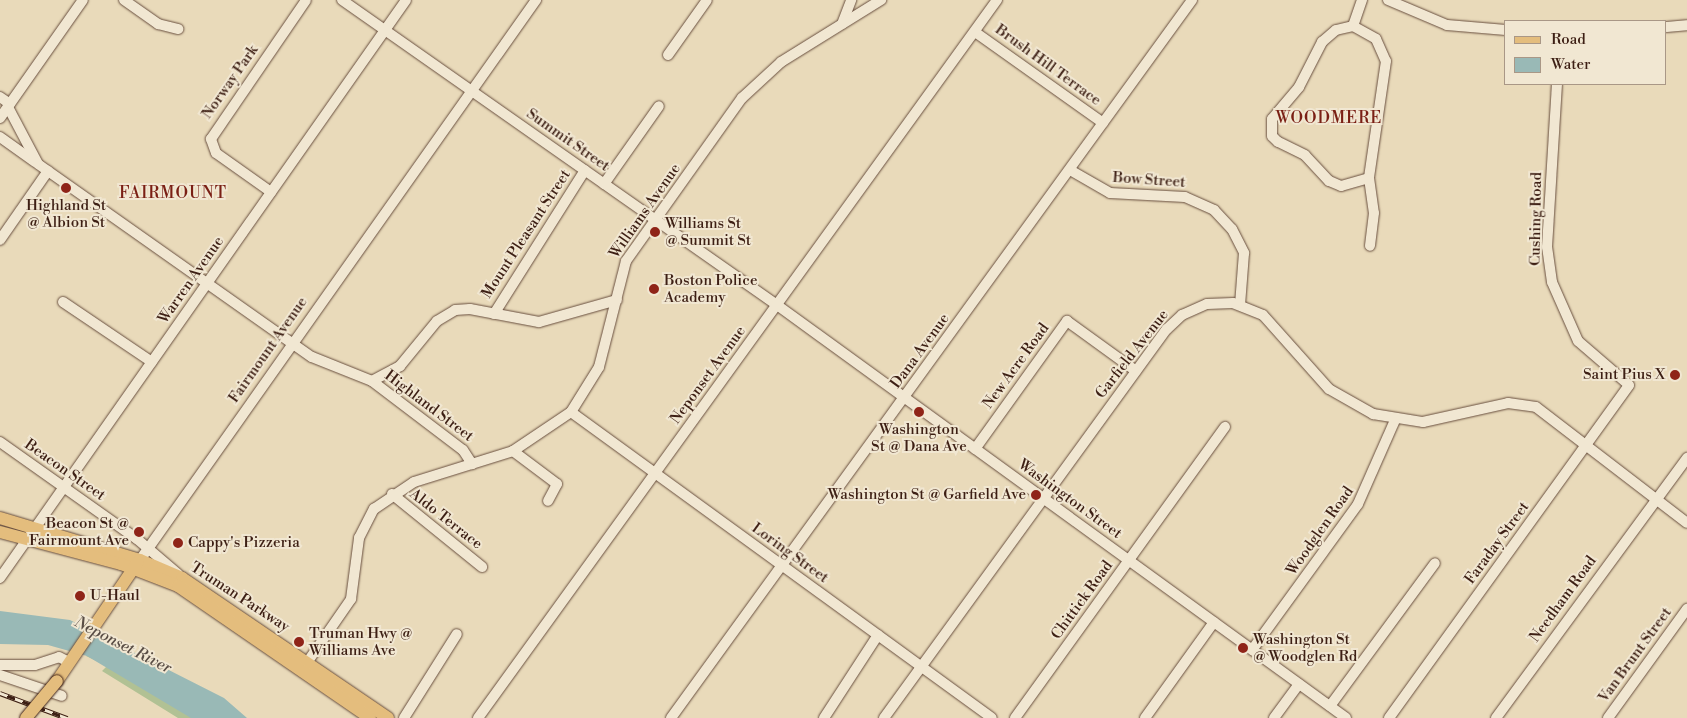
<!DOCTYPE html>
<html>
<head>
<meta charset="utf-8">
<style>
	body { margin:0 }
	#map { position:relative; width:1687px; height:718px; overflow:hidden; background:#e9daba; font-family:"Libre Bodoni",serif }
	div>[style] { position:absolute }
	.green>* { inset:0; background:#b1c194 }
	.water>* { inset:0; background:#99b9b6 }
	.roads { filter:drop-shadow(0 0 1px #684e3e) drop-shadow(0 0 1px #684e3e) }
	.minor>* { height:10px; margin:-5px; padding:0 5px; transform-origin:5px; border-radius:5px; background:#f1e7d2 }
	.major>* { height:12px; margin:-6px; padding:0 6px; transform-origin:6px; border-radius:6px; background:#e4bd7d }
	.rail>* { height:4.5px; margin-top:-2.25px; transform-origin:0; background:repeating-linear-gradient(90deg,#f1e7d2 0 8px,#3d1f14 0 16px); box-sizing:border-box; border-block:1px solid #3d1f14 }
	.bridges { filter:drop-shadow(0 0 1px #3d1f14) drop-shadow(0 0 1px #3d1f14) }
	.major-bridge>* { height:12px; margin:-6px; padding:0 6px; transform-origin:6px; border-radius:6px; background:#e4bd7d }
	.dots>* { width:14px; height:14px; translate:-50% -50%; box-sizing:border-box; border:2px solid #f1e7d2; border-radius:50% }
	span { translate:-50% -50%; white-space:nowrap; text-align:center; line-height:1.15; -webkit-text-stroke:4px #f1e7d2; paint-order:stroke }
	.street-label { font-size:15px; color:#3d1f14 }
	.poi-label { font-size:15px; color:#3d1f14 }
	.left { translate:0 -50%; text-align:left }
	.right { translate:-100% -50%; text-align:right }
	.neighbourhood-label { font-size:16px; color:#7a1f14; letter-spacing:1px }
	.water-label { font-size:16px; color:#594d45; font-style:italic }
	.legend { position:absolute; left:1504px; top:20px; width:162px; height:65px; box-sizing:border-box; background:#f1e7d2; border:1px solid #a99786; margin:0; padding:6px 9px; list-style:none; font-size:15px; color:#3d1f14 }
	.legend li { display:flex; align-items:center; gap:10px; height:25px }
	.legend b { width:25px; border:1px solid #a99786 }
</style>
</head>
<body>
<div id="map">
	<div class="green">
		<div style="clip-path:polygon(94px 646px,222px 718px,178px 718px,102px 671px,107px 666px,86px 656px)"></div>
	</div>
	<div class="water">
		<div style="clip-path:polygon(0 611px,70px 620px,224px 698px,247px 718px,191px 718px,87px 656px,48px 645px,0 644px)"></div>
	</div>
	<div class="roads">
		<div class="minor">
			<div style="left:124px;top:0;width:42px;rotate:35.2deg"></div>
			<div style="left:158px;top:24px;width:21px;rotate:14deg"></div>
			<div style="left:342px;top:0;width:531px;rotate:35.04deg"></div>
			<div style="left:777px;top:305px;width:703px;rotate:35.97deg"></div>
			<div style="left:1388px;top:0;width:64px;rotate:23deg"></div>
			<div style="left:1447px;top:25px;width:59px;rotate:4.8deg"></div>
			<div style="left:842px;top:24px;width:26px;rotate:-69deg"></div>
			<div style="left:1353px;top:26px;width:26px;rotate:29deg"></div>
			<div style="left:1376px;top:39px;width:24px;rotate:66deg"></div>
			<div style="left:1386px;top:61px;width:118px;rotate:98.3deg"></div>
			<div style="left:1369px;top:178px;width:29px;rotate:164deg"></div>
			<div style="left:1341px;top:186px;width:13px;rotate:-157deg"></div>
			<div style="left:1329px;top:181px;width:35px;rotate:-133deg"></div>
			<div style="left:1305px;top:155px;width:30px;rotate:-154deg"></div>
			<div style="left:1278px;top:142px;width:8px;rotate:-135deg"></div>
			<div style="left:1272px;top:136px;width:17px;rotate:-90deg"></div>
			<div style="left:1272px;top:119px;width:42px;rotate:-49.8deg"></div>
			<div style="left:1299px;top:87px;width:51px;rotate:-62.9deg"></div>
			<div style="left:1322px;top:42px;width:18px;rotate:-41deg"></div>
			<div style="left:1336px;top:30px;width:17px;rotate:-13deg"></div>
			<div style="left:1353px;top:26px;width:28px;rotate:-71deg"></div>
			<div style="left:1666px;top:27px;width:21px;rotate:-5deg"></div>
			<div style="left:975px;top:32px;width:157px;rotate:35.4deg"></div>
			<div style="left:668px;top:55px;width:67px;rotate:-54.7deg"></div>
			<div style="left:0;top:97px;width:12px;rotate:35deg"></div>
			<div style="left:8px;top:107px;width:64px;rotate:62.2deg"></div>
			<div style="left:38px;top:164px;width:335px;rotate:35.2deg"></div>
			<div style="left:312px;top:357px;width:65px;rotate:21.8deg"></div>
			<div style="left:372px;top:381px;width:114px;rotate:37.2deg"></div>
			<div style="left:463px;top:450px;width:17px;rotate:57deg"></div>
			<div style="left:0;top:118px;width:144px;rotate:-54.9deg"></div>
			<div style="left:0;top:137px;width:43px;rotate:35.5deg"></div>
			<div style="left:1070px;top:170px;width:46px;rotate:29.9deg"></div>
			<div style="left:1110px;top:193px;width:75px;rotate:3.1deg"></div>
			<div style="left:1185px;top:197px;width:32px;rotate:24deg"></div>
			<div style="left:1214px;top:210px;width:26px;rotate:47deg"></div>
			<div style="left:1232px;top:229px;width:27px;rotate:63deg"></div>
			<div style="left:1244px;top:253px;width:52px;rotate:94.4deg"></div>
			<div style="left:1369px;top:178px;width:35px;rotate:82deg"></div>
			<div style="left:1374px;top:213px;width:33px;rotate:97deg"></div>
			<div style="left:604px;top:184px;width:95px;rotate:-54.8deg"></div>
			<div style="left:271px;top:192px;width:67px;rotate:-144.7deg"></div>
			<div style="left:216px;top:153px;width:15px;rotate:-110deg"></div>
			<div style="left:211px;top:139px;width:168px;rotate:-55.6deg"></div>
			<div style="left:0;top:240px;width:84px;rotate:-55.2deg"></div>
			<div style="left:63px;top:302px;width:107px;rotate:34deg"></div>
			<div style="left:494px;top:314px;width:170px;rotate:-57.7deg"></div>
			<div style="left:372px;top:381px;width:32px;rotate:-28deg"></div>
			<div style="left:400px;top:366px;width:58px;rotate:-50.6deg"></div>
			<div style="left:437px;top:321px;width:21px;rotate:-31deg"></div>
			<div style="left:455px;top:310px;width:15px;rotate:-4deg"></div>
			<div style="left:470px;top:309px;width:70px;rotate:10.7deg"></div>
			<div style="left:539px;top:322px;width:81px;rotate:-15.8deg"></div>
			<div style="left:571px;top:412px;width:520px;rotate:36.01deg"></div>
			<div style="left:0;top:442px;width:168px;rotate:35.3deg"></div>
			<div style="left:137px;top:539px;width:54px;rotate:40.5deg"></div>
			<div style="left:975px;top:449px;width:158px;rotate:-54.3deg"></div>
			<div style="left:1067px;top:321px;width:85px;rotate:35.9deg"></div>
			<div style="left:513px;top:451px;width:55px;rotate:36.9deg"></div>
			<div style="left:557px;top:484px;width:19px;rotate:118deg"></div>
			<div style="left:392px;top:494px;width:116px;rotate:39deg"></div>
			<div style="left:140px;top:560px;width:686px;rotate:-54.73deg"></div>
			<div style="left:0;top:578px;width:706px;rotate:-54.91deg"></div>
			<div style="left:1252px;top:650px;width:180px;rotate:-54deg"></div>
			<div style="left:1358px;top:504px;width:92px;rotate:-66.2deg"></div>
			<div style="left:0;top:665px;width:35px"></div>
			<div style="left:35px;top:665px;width:25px;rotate:-18deg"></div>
			<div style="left:59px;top:657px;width:11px;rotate:27deg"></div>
			<div style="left:304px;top:667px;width:83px;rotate:-55.3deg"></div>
			<div style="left:351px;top:599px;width:62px;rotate:-82.5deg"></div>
			<div style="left:359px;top:538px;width:33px;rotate:-63deg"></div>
			<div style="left:374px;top:509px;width:48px;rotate:-34deg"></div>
			<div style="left:414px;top:482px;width:104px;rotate:-17.4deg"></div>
			<div style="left:513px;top:451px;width:70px;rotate:-33.9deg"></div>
			<div style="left:571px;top:412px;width:53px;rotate:-58.1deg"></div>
			<div style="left:599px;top:367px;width:109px;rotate:-75.7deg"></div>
			<div style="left:626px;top:261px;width:200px;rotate:-54.6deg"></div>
			<div style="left:742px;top:98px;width:53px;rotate:-42.7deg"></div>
			<div style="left:781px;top:62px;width:118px;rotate:-31.8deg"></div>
			<div style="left:0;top:675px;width:65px;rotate:18.7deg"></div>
			<div style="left:1330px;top:706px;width:177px;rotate:-53.7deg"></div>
			<div style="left:404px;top:718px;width:99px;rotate:-57.8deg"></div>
			<div style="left:478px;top:718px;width:886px;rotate:-54.14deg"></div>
			<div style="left:671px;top:718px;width:887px;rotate:-54.03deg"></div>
			<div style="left:824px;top:718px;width:99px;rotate:-57deg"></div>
			<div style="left:884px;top:718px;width:481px;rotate:-54deg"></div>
			<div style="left:1167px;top:329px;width:21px;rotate:-43deg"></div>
			<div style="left:1182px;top:315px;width:27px;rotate:-24deg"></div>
			<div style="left:1207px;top:304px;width:26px;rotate:-2deg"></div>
			<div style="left:1233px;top:303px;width:32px;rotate:22deg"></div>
			<div style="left:1263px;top:315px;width:99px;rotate:48.3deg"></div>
			<div style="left:1329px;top:389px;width:51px;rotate:29.6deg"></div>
			<div style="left:1373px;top:414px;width:51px;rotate:9.1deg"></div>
			<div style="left:1423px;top:422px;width:87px;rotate:-12.6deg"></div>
			<div style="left:1508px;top:403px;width:28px;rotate:8deg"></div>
			<div style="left:1536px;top:407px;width:190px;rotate:37.5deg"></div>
			<div style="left:1015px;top:718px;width:359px;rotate:-54.2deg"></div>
			<div style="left:1145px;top:718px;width:118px;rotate:-54.3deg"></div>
			<div style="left:1274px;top:718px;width:42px;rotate:-53.7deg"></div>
			<div style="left:1389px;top:718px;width:410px;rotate:-54.2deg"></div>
			<div style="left:1629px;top:385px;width:67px;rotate:-139.2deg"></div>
			<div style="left:1578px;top:341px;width:64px;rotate:-113.8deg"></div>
			<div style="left:1552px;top:282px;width:35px;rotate:-98deg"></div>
			<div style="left:1547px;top:247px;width:163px;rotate:-86.5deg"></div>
			<div style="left:1496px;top:718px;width:323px;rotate:-53.7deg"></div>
			<div style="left:1608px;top:718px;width:135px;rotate:-54.1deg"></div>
		</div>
		<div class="major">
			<div style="left:0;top:518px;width:146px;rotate:16.7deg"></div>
			<div style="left:140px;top:560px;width:46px;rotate:23.2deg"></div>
			<div style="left:182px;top:578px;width:249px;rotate:34.2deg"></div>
			<div style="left:0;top:532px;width:125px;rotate:14.8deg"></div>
			<div style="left:121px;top:564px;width:61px;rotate:21.1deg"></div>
			<div style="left:178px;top:586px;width:233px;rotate:34.5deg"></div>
			<div style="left:57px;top:681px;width:144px;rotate:-55.8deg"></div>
		</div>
	</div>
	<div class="rail">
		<div style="left:0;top:693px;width:72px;rotate:20.5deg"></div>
	</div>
	<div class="bridges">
		<div class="major-bridge">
			<div style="left:26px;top:718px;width:48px;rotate:-50deg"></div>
		</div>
	</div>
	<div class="dots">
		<div style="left:66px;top:188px;background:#8f2418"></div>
		<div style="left:655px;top:232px;background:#8f2418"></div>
		<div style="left:654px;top:289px;background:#8f2418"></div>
		<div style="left:1675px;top:375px;background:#8f2418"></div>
		<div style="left:919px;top:412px;background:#8f2418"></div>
		<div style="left:1036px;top:495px;background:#8f2418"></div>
		<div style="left:139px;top:532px;background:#8f2418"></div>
		<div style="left:178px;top:543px;background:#8f2418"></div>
		<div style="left:80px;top:596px;background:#8f2418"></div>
		<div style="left:299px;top:642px;background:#8f2418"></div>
		<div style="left:1243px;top:648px;background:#8f2418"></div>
	</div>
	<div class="street-label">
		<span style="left:1048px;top:65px;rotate:36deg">Brush Hill Terrace</span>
		<span style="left:230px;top:82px;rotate:-55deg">Norway Park</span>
		<span style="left:568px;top:140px;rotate:35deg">Summit Street</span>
		<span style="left:1149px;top:180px;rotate:4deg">Bow Street</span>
		<span style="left:645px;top:211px;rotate:-55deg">Williams Avenue</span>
		<span style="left:1536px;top:219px;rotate:-89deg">Cushing Road</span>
		<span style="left:526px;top:234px;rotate:-57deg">Mount Pleasant Street</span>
		<span style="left:191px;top:280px;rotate:-55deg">Warren Avenue</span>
		<span style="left:268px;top:350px;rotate:-55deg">Fairmount Avenue</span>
		<span style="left:920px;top:351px;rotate:-54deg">Dana Avenue</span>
		<span style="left:1132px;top:354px;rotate:-52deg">Garfield Avenue</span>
		<span style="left:1016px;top:366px;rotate:-54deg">New Acre Road</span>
		<span style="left:708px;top:375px;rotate:-54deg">Neponset Avenue</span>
		<span style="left:429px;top:406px;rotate:37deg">Highland Street</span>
		<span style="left:65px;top:470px;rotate:35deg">Beacon Street</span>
		<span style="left:1070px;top:499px;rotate:36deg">Washington Street</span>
		<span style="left:446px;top:519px;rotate:38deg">Aldo Terrace</span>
		<span style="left:1320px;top:531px;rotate:-55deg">Woodglen Road</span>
		<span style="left:1497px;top:543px;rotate:-54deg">Faraday Street</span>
		<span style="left:790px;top:553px;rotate:36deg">Loring Street</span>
		<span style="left:240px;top:597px;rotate:33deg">Truman Parkway</span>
		<span style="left:1563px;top:599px;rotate:-54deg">Needham Road</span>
		<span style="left:1082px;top:600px;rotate:-54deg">Chittick Road</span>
		<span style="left:1635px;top:655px;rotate:-54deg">Van Brunt Street</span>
	</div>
	<div class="poi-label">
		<span style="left:66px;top:214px">Highland St<br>@ Albion St</span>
		<span class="left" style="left:665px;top:232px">Williams St<br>@ Summit St</span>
		<span class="left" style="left:664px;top:289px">Boston Police<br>Academy</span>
		<span class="right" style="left:1665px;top:375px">Saint Pius X</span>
		<span style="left:919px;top:438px">Washington<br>St @ Dana Ave</span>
		<span class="right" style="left:1026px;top:495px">Washington St @ Garfield Ave</span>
		<span class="right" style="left:129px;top:532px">Beacon St @<br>Fairmount Ave</span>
		<span class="left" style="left:188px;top:543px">Cappy's Pizzeria</span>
		<span class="left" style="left:90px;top:596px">U-Haul</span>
		<span class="left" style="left:309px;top:642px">Truman Hwy @<br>Williams Ave</span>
		<span class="left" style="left:1253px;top:648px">Washington St<br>@ Woodglen Rd</span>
	</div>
	<div class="neighbourhood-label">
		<span style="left:1329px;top:118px">WOODMERE</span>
		<span style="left:173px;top:193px">FAIRMOUNT</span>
	</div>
	<div class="water-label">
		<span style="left:123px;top:645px;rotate:27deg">Neponset River</span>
	</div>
	<ul class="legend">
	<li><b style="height:6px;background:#e4bd7d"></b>Road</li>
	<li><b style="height:14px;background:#99b9b6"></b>Water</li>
	</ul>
</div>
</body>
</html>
